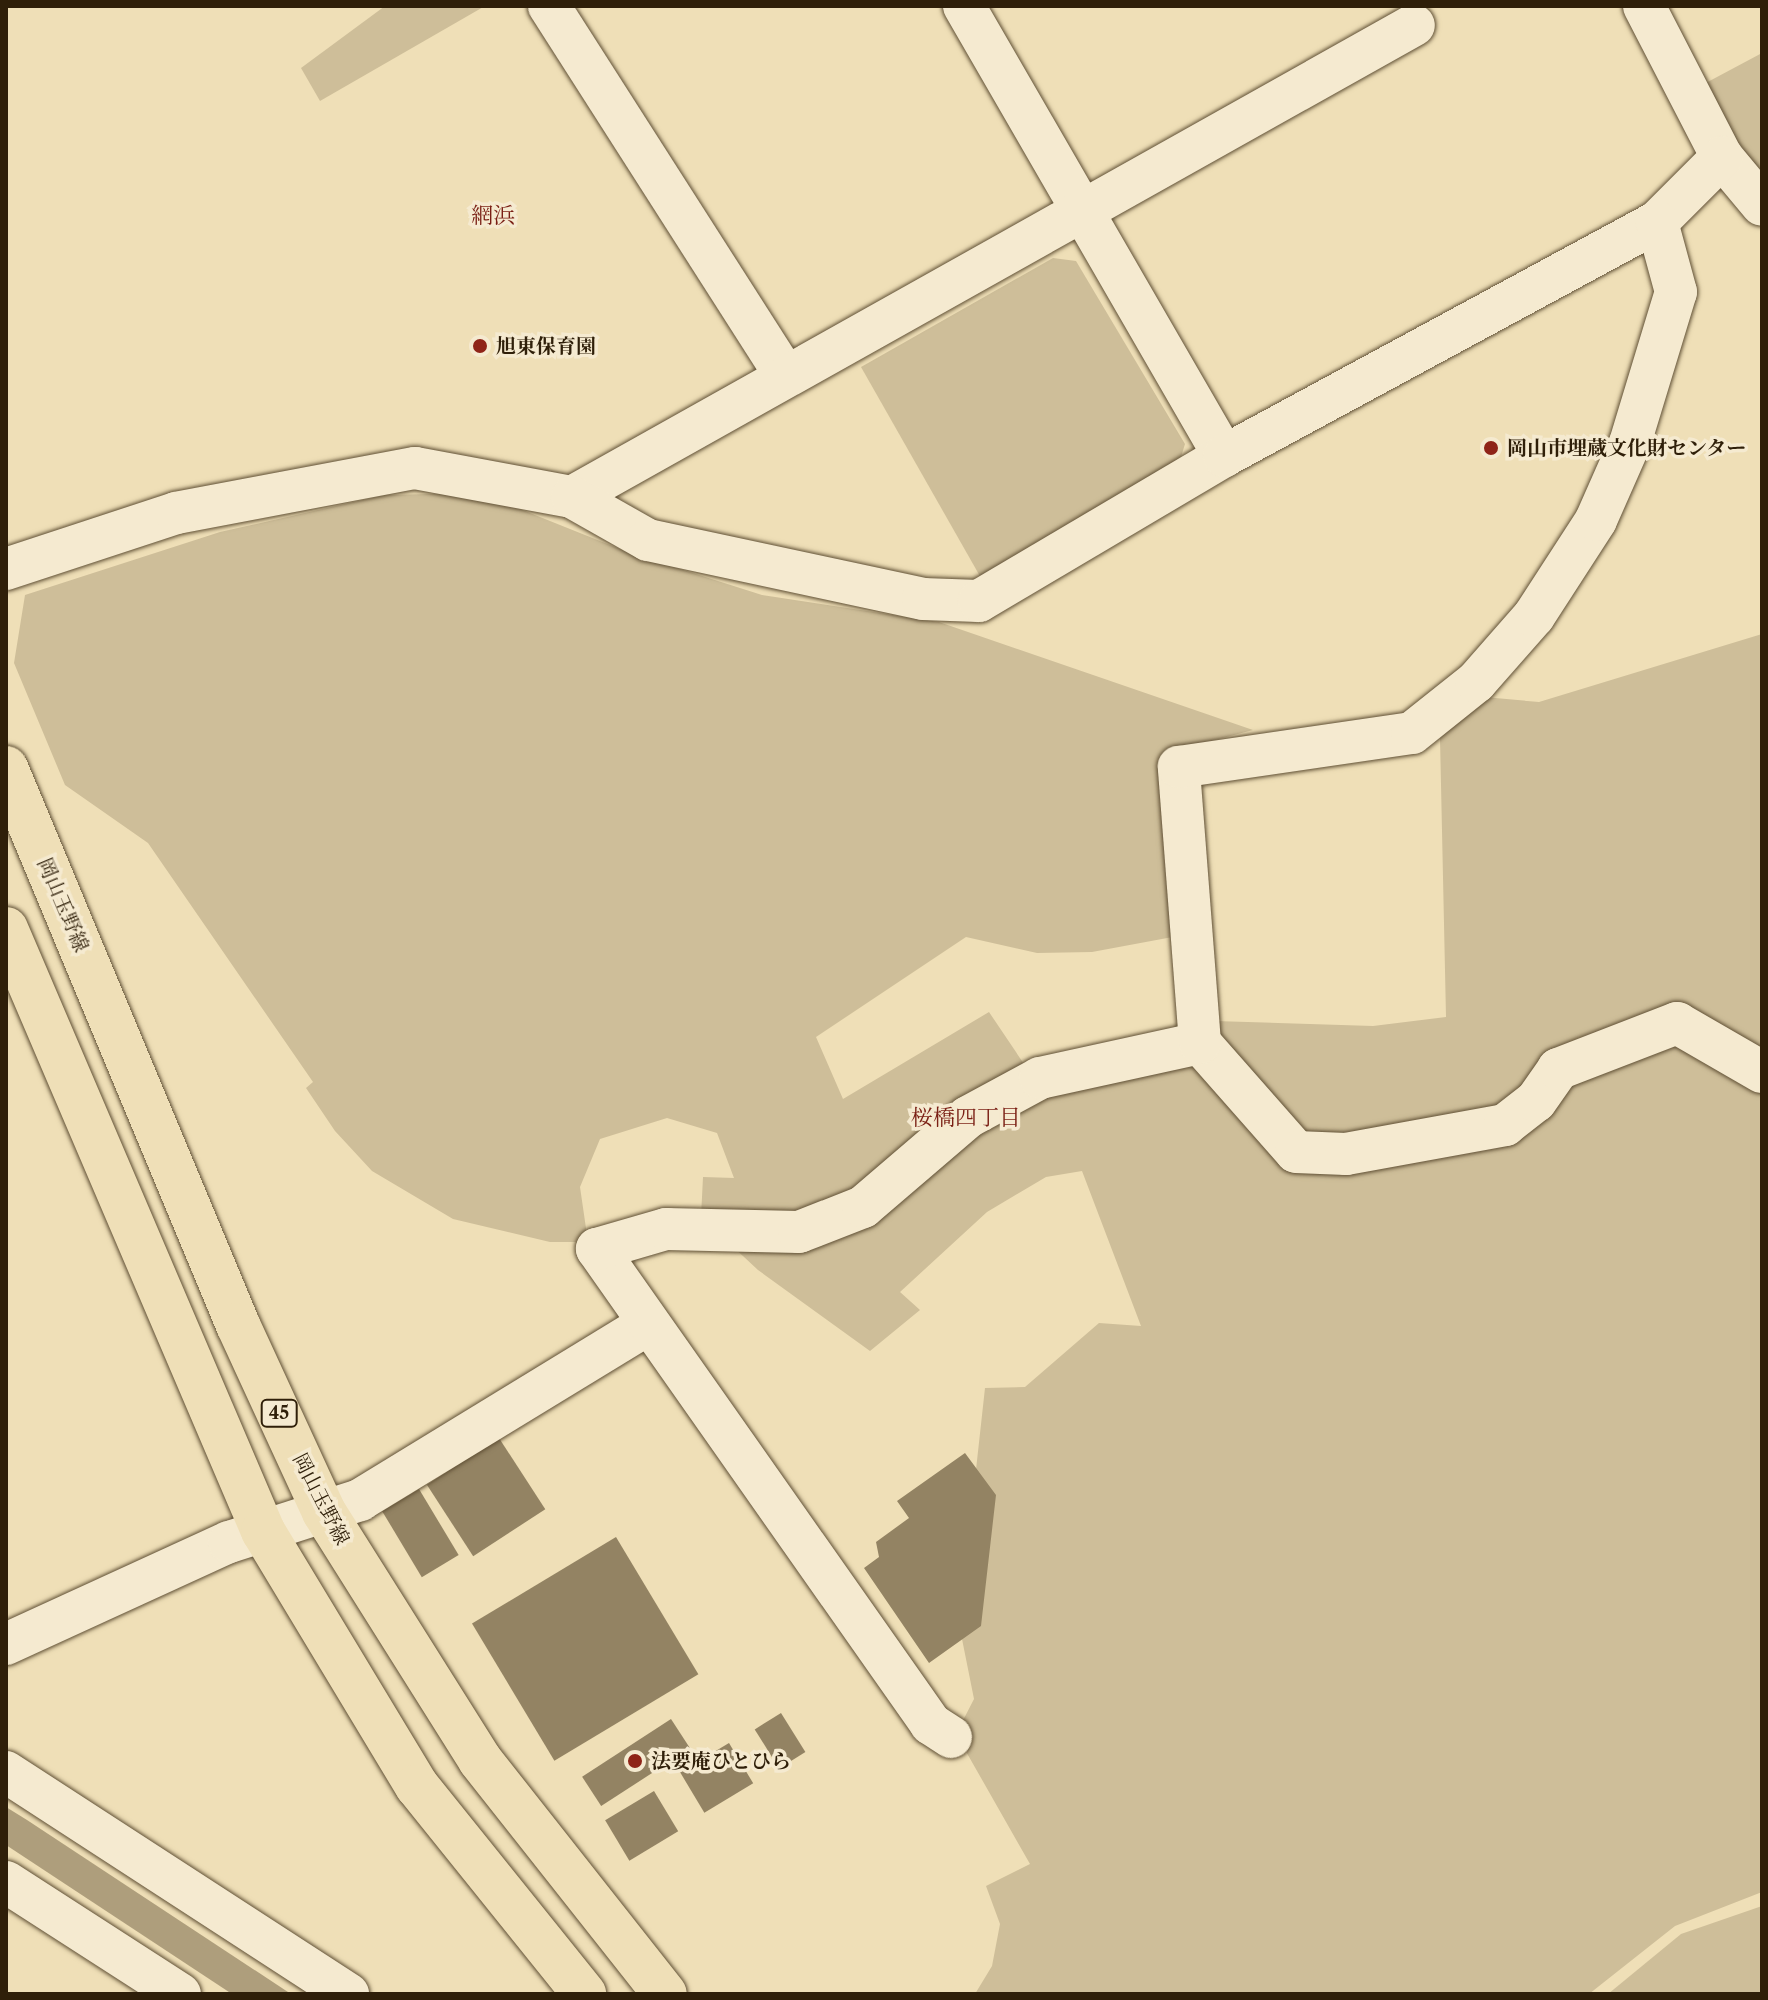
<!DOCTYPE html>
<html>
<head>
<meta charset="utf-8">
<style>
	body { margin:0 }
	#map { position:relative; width:1768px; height:2000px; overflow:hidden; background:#efdfb7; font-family:"Libre Caslon Text","Noto Serif JP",serif }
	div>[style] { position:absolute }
	.green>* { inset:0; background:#cebe99 }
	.water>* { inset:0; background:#ae9e7c }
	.building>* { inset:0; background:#938363; transform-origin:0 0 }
	.roads { filter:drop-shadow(0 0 2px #5f4f34) drop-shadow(0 0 2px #5f4f34) }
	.minor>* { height:42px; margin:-21px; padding:0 21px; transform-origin:21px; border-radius:21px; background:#f5ead0 }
	.primary>* { height:44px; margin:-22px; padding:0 22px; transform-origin:22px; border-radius:22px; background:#efdfb7 }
	.dots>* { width:22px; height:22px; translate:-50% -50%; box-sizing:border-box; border:4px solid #f5ead0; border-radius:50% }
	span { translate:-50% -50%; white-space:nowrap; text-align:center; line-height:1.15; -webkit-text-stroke:7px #f5ead0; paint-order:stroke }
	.shield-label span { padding:2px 6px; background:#f5ead0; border:2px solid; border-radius:6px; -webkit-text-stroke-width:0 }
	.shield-label { font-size:18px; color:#2f1f09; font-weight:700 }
	.poi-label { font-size:20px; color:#2f1f09; font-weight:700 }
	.left { translate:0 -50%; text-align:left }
	.street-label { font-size:20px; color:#2f1f09 }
	.neighbourhood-label { font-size:22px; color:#7a1f14 }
	.frame { position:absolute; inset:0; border:8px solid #2f1f09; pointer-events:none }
</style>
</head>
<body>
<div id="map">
	<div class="green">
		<div style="clip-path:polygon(385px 6px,485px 6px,320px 101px,301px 68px)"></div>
		<div style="clip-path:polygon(1762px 53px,1762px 187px,1702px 85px)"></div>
		<div style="clip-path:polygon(1053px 258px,1076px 261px,1185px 444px,1180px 460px,981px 578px,861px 367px)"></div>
		<div style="clip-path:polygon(480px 493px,630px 553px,762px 595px,939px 622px,1253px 730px,1166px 753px,1178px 936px,1092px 952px,1037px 953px,966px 937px,816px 1037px,843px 1099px,989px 1012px,1026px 1067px,1215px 1021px,1373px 1026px,1446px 1017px,1440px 738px,1484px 697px,1539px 702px,1762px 634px,1762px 1892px,1675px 1926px,1589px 1994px,975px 1994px,992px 1966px,1000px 1924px,986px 1886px,1030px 1864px,956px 1734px,974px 1699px,959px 1624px,985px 1388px,1025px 1387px,1099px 1323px,1141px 1326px,1082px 1171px,1046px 1177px,987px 1212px,900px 1292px,920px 1310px,870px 1351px,758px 1270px,701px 1217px,703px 1177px,734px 1178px,717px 1133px,667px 1118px,600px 1139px,580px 1187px,588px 1242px,550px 1242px,453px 1219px,372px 1171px,335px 1131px,306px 1088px,313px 1082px,148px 843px,65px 785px,14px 663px,25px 595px,220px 532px,385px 495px)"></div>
		<div style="clip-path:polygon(1762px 1906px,1762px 1994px,1608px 1994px,1681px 1934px)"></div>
	</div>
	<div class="water">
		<div style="clip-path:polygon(6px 1807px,27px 1820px,291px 1994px,232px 1994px,6px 1845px)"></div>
	</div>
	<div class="building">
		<div style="left:499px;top:1438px;width:85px;height:86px;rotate:57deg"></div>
		<div style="clip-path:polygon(965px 1453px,996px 1495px,981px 1626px,929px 1663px,864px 1568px,879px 1557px,876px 1542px,909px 1518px,897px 1501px)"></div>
		<div style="left:419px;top:1489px;width:77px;height:43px;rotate:59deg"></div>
		<div style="left:616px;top:1537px;width:160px;height:168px;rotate:59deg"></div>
		<div style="left:781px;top:1713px;width:46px;height:31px;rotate:58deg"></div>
		<div style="left:671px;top:1719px;width:35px;height:106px;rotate:57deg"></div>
		<div style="left:729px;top:1743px;width:47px;height:57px;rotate:59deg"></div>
		<div style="left:654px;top:1791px;width:47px;height:57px;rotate:59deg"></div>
	</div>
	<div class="roads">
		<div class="minor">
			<div style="left:549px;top:6px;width:439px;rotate:57.4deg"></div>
			<div style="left:964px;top:6px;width:520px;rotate:59.98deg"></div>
			<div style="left:1644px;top:6px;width:170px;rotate:62.7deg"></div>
			<div style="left:1722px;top:157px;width:62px;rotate:50.2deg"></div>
			<div style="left:572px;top:497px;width:965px;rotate:-29.27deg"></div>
			<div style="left:6px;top:569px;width:179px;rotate:-18.2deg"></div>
			<div style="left:176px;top:513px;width:243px;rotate:-10.7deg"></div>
			<div style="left:415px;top:468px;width:160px;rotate:10.5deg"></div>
			<div style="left:572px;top:497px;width:87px;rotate:29.5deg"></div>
			<div style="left:648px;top:540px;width:281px;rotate:12.1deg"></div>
			<div style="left:923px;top:599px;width:56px;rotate:2deg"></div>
			<div style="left:979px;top:601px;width:285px;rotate:-30.6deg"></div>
			<div style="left:1224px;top:456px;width:492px;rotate:-28.4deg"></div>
			<div style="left:1657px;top:222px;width:92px;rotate:-45deg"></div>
			<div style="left:1200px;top:1043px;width:145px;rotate:48.6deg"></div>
			<div style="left:1296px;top:1152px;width:50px;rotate:2.3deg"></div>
			<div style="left:1346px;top:1154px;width:162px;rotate:-10.3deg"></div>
			<div style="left:1505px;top:1125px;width:39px;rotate:-38deg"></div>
			<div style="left:1536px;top:1101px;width:39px;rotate:-55deg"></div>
			<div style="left:1558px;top:1069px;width:128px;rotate:-21.1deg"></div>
			<div style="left:1677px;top:1023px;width:98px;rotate:30deg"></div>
			<div style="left:6px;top:1644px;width:245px;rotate:-24.6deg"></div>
			<div style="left:229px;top:1542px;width:138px;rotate:-17.8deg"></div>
			<div style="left:360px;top:1500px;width:334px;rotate:-31.4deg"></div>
			<div style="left:951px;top:1737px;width:24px;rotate:-147deg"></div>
			<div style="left:931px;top:1724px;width:581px;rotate:-125.11deg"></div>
			<div style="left:597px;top:1249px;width:72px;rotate:-16.2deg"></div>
			<div style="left:666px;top:1229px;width:133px;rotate:1.3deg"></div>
			<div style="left:799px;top:1232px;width:69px;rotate:-21.3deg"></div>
			<div style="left:863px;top:1207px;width:138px;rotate:-40.6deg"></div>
			<div style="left:968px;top:1117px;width:82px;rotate:-28.4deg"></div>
			<div style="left:1040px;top:1078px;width:164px;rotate:-12.3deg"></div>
			<div style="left:1200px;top:1043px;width:277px;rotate:-94.4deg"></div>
			<div style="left:1179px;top:767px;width:235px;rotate:-8.3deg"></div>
			<div style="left:1412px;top:733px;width:82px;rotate:-38.6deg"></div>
			<div style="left:1476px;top:682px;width:88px;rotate:-48.7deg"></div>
			<div style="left:1534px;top:616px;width:114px;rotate:-57.1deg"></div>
			<div style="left:1596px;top:520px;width:84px;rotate:-66.2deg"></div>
			<div style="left:1630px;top:443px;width:158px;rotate:-73.1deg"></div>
			<div style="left:1676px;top:292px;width:73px;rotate:-105.2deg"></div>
			<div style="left:6px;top:1772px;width:408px;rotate:33deg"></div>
			<div style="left:6px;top:1882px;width:207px;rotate:32.8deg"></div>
		</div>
		<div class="primary">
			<div style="left:6px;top:768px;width:603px;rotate:67.39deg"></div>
			<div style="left:238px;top:1325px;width:206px;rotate:65.3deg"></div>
			<div style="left:324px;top:1512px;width:293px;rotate:57.8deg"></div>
			<div style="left:480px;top:1760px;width:298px;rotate:51.7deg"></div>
			<div style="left:6px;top:929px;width:655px;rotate:66.88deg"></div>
			<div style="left:263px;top:1531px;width:298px;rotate:58.9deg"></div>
			<div style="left:417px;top:1786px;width:267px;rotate:51.2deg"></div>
		</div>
	</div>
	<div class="dots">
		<div style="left:480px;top:346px;background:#8f2418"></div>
		<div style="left:1491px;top:448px;background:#8f2418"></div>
		<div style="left:635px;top:1761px;background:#8f2418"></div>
	</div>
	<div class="shield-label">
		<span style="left:279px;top:1413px">45</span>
	</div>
	<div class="poi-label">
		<span class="left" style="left:496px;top:346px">旭東保育園</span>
		<span class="left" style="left:1507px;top:448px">岡山市埋蔵文化財センター</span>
		<span class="left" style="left:651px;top:1761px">法要庵ひとひら</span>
	</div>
	<div class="street-label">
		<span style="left:63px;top:905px;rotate:67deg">岡山玉野線</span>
		<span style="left:321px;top:1499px;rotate:63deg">岡山玉野線</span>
	</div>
	<div class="neighbourhood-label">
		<span style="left:493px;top:216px">網浜</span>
		<span style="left:966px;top:1118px">桜橋四丁目</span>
	</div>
	<div class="frame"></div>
</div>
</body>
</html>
